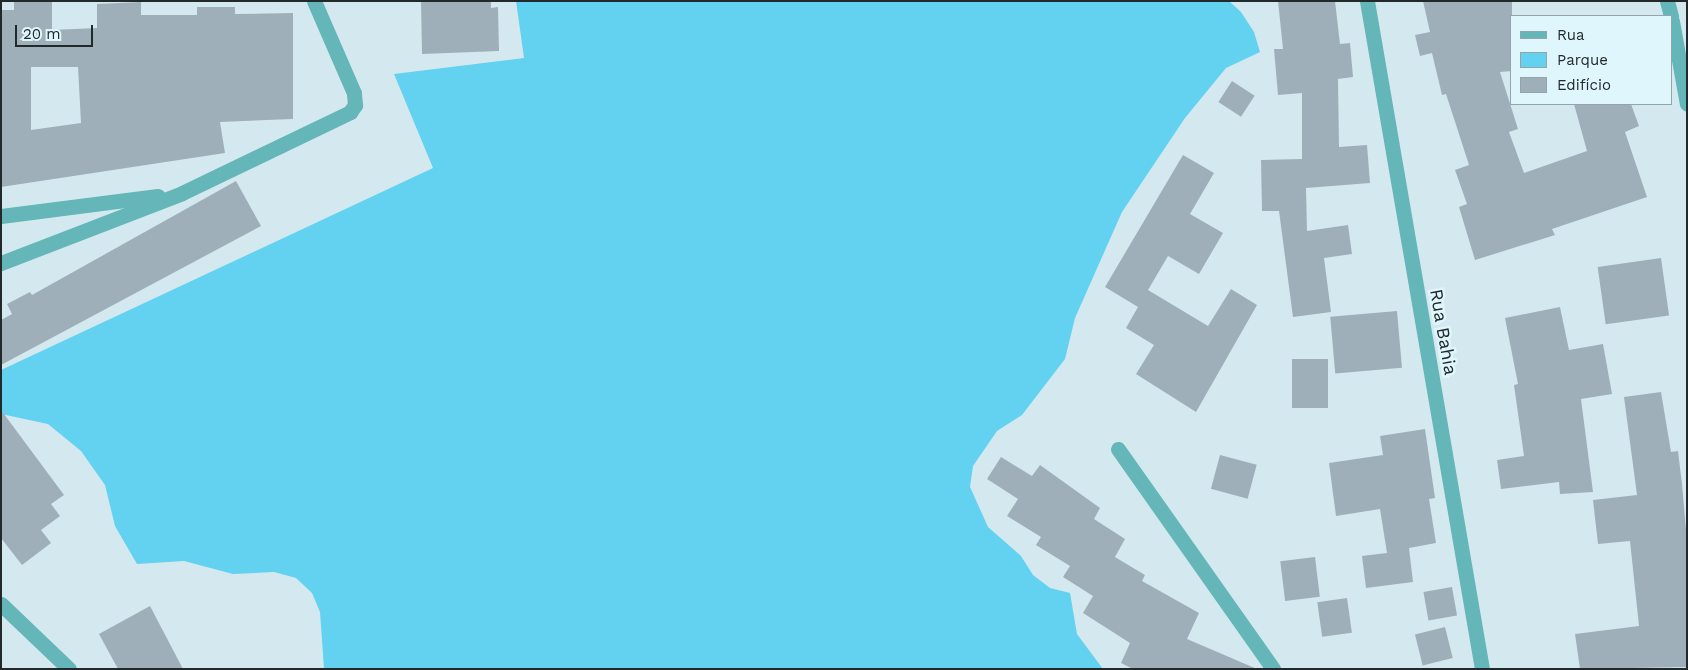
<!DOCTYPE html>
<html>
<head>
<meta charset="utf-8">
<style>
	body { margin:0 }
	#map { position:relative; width:1688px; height:670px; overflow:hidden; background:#d3e9ef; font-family:"Work Sans",sans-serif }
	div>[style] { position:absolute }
	.green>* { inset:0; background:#63d2f1 }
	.building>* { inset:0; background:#9fafba; transform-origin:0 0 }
	.minor>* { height:15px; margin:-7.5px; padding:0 7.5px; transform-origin:7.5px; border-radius:7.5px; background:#65b6b9 }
	.tertiary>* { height:15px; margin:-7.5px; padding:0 7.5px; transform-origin:7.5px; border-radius:7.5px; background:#65b6b9 }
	span { translate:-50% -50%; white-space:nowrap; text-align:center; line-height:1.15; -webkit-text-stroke:5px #e0f6fd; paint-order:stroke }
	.street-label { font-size:18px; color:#21292b }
	.frame { position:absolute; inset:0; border:2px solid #21292b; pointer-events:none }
	.legend { position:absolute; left:1510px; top:15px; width:162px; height:90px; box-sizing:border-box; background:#e0f6fd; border:1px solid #94a4a9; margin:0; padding:6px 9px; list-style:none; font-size:15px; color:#21292b }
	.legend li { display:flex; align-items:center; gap:10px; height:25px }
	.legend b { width:25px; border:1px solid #94a4a9 }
	.scale { position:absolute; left:15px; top:25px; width:78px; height:22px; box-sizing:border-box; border:2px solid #21292b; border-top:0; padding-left:6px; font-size:15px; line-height:18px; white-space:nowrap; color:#21292b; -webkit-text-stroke:4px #e0f6fd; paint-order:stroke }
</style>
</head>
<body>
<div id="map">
	<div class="green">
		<div style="clip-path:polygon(516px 1px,1229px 1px,1241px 12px,1254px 32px,1260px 52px,1226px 68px,1185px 118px,1122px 212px,1075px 318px,1065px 359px,1022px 415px,997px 431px,973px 466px,970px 487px,988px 527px,1021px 556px,1033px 575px,1050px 588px,1070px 593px,1077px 634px,1103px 669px,324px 669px,320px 612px,312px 593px,296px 578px,274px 572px,233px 574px,184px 561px,137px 564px,115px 526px,105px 485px,81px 451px,48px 424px,1px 414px,1px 370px,433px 168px,394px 74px,524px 58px)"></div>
	</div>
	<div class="building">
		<div style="clip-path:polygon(evenodd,14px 1px,52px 1px,52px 30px,97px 28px,97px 4px,141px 2px,141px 15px,197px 15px,197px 7px,235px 7px,235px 14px,293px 13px,293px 119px,220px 122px,225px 153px,1px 187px,1px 10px,14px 10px,14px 1px,31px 67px,78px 67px,81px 123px,31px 130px,31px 67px)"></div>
		<div style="clip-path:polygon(421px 1px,491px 1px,491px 8px,498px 7px,499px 51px,422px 54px)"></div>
		<div style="clip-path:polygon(1278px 1px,1335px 1px,1340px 44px,1350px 43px,1353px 77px,1338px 79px,1339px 147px,1367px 145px,1370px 183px,1306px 188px,1307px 231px,1348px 225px,1352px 254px,1324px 258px,1331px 312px,1293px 317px,1279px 211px,1262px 211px,1261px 160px,1302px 159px,1302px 93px,1278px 95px,1274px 49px,1283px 49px)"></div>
		<div style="clip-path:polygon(1423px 1px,1512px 1px,1512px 71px,1500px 72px,1518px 129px,1509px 132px,1524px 173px,1587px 151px,1574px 104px,1631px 104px,1639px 126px,1625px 132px,1647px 197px,1552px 229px,1555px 235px,1475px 260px,1459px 207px,1467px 204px,1455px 170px,1469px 165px,1446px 94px,1442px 95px,1432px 53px,1420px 56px,1415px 35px,1430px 32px)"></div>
		<div style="left:1232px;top:81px;width:27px;height:25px;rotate:33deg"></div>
		<div style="clip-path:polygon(1183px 155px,1214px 173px,1190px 214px,1223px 233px,1199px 274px,1168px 256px,1148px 290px,1208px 326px,1231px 289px,1257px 305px,1196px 412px,1136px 374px,1154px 345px,1126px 328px,1138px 307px,1105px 287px)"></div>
		<div style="clip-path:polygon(236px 181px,261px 226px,1px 365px,1px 320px,12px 314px,7px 304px,30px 292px,32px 295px)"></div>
		<div style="left:1661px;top:258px;width:58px;height:64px;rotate:82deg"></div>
		<div style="clip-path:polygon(1560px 307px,1569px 350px,1603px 344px,1612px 394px,1581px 399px,1593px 492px,1560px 494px,1559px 482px,1501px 489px,1497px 460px,1524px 456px,1514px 385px,1518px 384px,1505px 318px)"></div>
		<div style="left:1397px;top:311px;width:57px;height:67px;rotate:85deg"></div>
		<div style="left:1328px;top:359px;width:49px;height:36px;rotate:90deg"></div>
		<div style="clip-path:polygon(1661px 392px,1671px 452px,1678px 451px,1682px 484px,1687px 541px,1687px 667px,1580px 669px,1575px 634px,1639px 626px,1630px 541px,1598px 544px,1593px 500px,1637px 495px,1624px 397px)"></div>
		<div style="clip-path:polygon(1px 410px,64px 495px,51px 504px,60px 516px,41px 530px,51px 543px,22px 565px,1px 538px)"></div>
		<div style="clip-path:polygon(1425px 429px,1435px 498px,1429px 499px,1436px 543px,1409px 548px,1413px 582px,1366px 588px,1362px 556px,1387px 553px,1380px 509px,1336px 516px,1329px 463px,1383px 455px,1380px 436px)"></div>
		<div style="left:1220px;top:455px;width:38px;height:35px;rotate:15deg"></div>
		<div style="clip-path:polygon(1001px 457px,1032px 476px,1040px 465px,1100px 508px,1094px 519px,1125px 539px,1115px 557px,1145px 575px,1142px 581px,1199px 613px,1187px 639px,1257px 669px,1133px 669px,1121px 663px,1130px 643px,1083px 613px,1093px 596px,1063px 577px,1070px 566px,1036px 545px,1041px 537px,1007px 516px,1018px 499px,987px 479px)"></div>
		<div style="left:1315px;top:557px;width:40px;height:35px;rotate:83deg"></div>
		<div style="left:1452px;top:587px;width:29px;height:29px;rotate:80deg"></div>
		<div style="left:1347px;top:598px;width:35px;height:30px;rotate:82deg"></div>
		<div style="clip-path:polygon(150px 606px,183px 669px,118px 669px,99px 634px)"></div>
		<div style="left:1445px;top:627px;width:32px;height:31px;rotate:76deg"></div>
	</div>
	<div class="minor">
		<div style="left:1367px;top:1px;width:678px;rotate:80.23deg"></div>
		<div style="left:1667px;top:1px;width:16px;rotate:75deg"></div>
		<div style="left:1672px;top:21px;width:84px;rotate:79.8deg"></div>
		<div style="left:1px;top:216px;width:158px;rotate:-7.3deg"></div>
		<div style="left:1px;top:263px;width:194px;rotate:-21.1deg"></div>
		<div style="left:182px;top:193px;width:187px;rotate:-25.7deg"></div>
		<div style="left:350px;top:112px;width:9px;rotate:-54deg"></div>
		<div style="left:355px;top:105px;width:12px;rotate:-95deg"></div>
		<div style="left:354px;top:93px;width:100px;rotate:-113.5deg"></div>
		<div style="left:1118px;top:449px;width:269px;rotate:54.8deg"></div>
	</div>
	<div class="tertiary">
		<div style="left:1px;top:604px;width:94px;rotate:43.7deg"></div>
	</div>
	<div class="street-label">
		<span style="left:1443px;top:332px;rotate:80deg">Rua Bahia</span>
	</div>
	<div class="frame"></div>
	<ul class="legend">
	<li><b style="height:6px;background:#65b6b9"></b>Rua</li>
	<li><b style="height:14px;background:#63d2f1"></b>Parque</li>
	<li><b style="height:14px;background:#9fafba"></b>Edifício</li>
	</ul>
	<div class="scale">20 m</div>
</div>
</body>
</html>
